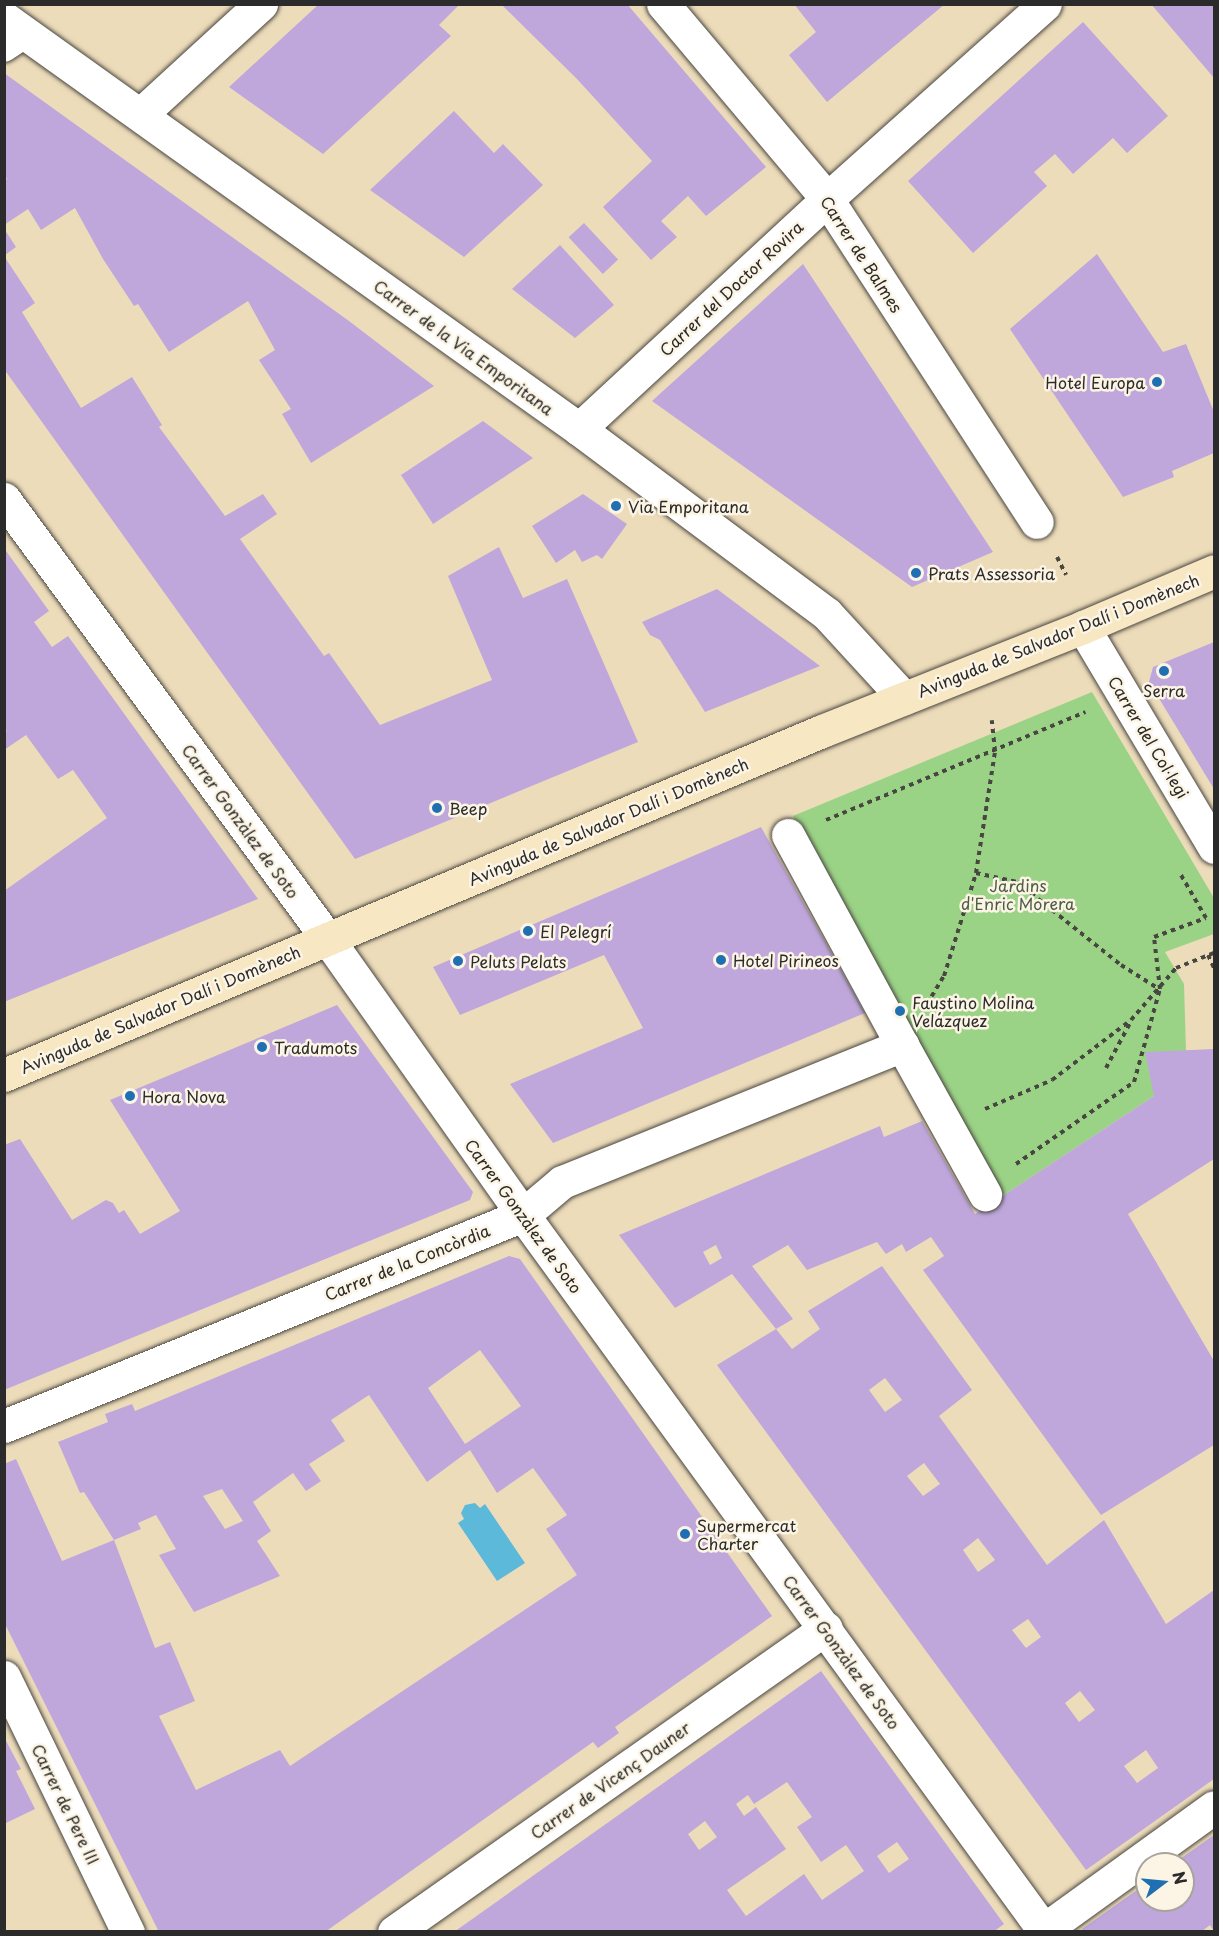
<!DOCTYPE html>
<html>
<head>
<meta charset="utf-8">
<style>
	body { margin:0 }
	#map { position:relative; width:1219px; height:1936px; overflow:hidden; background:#eddcba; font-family:"Playpen Sans",sans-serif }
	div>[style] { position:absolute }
	.green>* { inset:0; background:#9bd386 }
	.water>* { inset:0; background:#5cb9da }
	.building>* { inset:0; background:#bfa7db; transform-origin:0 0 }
	.path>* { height:4px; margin-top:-2px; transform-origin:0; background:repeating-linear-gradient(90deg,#484640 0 4.5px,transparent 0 9px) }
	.roads { filter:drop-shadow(0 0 2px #484640) drop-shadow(0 0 2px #484640) }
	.service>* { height:28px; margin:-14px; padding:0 14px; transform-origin:14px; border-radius:14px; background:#fff }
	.pedestrian>* { height:33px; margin:-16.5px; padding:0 16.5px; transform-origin:16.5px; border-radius:16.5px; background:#fff }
	.minor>* { height:33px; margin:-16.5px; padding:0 16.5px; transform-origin:16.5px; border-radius:16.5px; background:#fff }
	.secondary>* { height:33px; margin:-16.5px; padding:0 16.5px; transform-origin:16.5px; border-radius:16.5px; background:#f8e7c3 }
	.dots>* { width:16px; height:16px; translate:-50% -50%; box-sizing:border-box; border:3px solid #fcf5e5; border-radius:50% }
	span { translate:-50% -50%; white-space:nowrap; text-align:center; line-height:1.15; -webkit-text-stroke:5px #fcf5e5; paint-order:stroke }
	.street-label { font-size:16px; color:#2b2b2b }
	.poi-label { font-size:16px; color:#2b2b2b }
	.right { translate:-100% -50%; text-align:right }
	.left { translate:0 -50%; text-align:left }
	.park-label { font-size:16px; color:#4d5d46 }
	.frame { position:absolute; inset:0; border:6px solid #2b2b2b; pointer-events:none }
	.north { position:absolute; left:1135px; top:1852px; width:60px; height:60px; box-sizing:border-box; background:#fcf5e5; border:2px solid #a8a49b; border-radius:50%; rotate:74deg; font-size:16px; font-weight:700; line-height:24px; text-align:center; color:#2b2b2b }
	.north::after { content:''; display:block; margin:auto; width:21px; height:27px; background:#1f6fb2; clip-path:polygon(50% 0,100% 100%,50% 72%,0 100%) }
</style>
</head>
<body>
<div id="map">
	<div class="green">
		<div style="clip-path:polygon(1092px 692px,1214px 898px,1214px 934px,1165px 952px,1184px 984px,1186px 1051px,1154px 1096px,1004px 1195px,793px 816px)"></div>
	</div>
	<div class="water">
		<div style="clip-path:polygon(475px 1503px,480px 1508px,485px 1504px,525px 1563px,497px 1581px,458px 1523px,464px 1519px,461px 1513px,465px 1505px)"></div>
	</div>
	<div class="building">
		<div style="clip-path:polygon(319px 4px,460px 4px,439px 25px,451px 36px,323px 154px,229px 87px)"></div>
		<div style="clip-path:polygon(501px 4px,627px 4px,766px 167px,706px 216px,688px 196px,661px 221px,677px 237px,651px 260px,603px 207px,652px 161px,577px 79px)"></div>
		<div style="clip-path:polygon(794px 4px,945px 4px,827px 102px,789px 55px,816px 32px)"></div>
		<div style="clip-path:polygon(1151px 4px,1214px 4px,1214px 78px)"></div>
		<div style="clip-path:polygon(1083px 22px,1168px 116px,1127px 153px,1113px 138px,1073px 174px,1055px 154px,1034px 172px,1047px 186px,973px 253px,908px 181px)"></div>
		<div style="clip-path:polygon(4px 73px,349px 321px,434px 386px,311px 463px,282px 414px,291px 409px,259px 360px,275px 350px,248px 301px,169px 352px,138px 304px,134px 306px,103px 259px,75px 208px,41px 230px,28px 209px,4px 225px,4px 181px,7px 179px,4px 174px)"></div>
		<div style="clip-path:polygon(454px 111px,494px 153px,503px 144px,543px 185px,464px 257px,370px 190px)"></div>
		<div style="left:584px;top:223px;width:50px;height:21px;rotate:47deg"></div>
		<div style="clip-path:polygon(5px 230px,16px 247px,5px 255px)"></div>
		<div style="clip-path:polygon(560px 245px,614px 305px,575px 338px,512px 289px)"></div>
		<div style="clip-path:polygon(1097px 254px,1163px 352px,1186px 344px,1214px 412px,1214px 453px,1172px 471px,1174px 477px,1123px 497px,1010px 329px)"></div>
		<div style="clip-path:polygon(4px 256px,35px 303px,22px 312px,81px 408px,132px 377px,162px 425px,159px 427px,225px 516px,263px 494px,277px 514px,240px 539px,324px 656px,329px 653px,380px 725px,492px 680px,448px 576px,499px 547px,523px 598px,567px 579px,638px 742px,355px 859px,4px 369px)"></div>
		<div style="clip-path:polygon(803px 264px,993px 552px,912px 587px,652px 401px)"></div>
		<div style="clip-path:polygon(483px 421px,533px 458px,433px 524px,401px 475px)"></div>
		<div style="clip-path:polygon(583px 494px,627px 524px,602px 559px,597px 555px,582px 562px,575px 550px,556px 563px,532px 526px)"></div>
		<div style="clip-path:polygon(4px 548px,49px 611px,34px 622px,52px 647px,68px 636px,258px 899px,4px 1002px,4px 891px,107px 818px,73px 770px,58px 779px,26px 735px,4px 750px,4px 733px,7px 731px,4px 728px)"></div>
		<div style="clip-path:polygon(717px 589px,820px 666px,705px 712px,660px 640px,650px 635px,642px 622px)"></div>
		<div style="clip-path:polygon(1214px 642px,1214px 789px,1149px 682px,1153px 667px)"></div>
		<div style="clip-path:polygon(761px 827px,865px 1013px,553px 1143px,510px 1084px,643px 1028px,604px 955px,460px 1015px,433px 967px)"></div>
		<div style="clip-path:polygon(337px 1005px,473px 1192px,470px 1200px,4px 1390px,4px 1145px,20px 1139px,72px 1220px,106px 1200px,113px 1203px,119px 1213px,124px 1210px,140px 1234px,180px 1211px,110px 1100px)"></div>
		<div style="clip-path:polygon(evenodd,1214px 1049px,1214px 1159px,1128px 1214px,1214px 1361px,1214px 1445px,1101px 1515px,923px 1270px,944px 1256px,931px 1237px,906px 1252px,902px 1244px,886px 1254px,877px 1242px,807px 1270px,788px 1245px,752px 1266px,793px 1319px,776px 1329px,732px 1274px,675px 1308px,619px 1235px,880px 1126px,884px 1137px,922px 1121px,975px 1214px,1154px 1096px,1145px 1052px,1214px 1049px,716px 1245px,722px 1258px,710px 1265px,703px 1252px,716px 1245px)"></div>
		<div style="clip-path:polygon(evenodd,509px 1256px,520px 1259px,772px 1616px,615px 1727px,619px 1733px,598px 1748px,593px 1742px,325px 1932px,159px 1932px,4px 1622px,4px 1464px,16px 1459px,62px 1561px,114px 1540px,84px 1492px,80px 1493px,58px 1442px,108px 1422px,105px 1414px,132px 1404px,135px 1411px,509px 1256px,480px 1350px,521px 1406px,465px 1444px,428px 1388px,480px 1350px,509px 1256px,369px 1395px,427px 1482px,470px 1450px,497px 1493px,533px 1468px,567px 1515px,546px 1529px,577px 1575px,290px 1766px,280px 1750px,196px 1790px,159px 1716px,195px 1701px,170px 1642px,155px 1648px,114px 1540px,141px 1529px,138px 1523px,156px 1515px,176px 1549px,159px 1555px,194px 1612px,280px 1576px,257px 1541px,271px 1531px,253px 1502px,293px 1473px,306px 1491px,321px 1481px,309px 1464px,345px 1441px,331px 1420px,369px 1395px,509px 1256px,222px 1489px,243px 1521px,225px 1529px,203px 1496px,222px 1489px)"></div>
		<div style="clip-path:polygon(evenodd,882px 1266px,972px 1390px,939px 1416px,1047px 1565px,1104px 1520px,1166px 1624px,1214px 1590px,1214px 1779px,1086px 1870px,717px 1365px,776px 1329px,792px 1349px,820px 1329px,808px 1311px,882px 1266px,885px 1378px,902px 1400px,885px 1412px,869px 1390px,885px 1378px,882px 1266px,924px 1463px,940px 1484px,923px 1496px,907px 1476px,924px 1463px,882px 1266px,978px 1538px,995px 1560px,978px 1572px,963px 1550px,978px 1538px,882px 1266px,1028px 1619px,1041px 1637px,1026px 1648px,1012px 1630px,1028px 1619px,882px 1266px,1080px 1691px,1095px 1710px,1079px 1722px,1065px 1703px,1080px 1691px,882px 1266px,1146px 1750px,1158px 1768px,1137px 1783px,1124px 1766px,1146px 1750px)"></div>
		<div style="clip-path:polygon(evenodd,821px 1671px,1004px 1924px,993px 1932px,454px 1932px,821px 1671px,787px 1782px,812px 1817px,797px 1827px,821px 1862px,846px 1845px,864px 1871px,822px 1900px,804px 1874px,746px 1916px,727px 1890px,786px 1849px,756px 1807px,744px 1816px,736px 1804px,748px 1795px,754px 1804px,787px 1782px,821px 1671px,705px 1821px,717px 1837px,699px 1850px,688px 1834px,705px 1821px,821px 1671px,897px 1842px,909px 1859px,889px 1873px,877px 1856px,897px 1842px)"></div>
		<div style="clip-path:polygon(4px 1737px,21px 1769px,16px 1771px,35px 1809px,4px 1824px)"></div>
		<div style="clip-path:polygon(1214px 1835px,1214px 1931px,1210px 1925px,1201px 1932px,1083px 1932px,1082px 1929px,1147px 1883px,1147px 1900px,1183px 1900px,1183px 1864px,1173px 1864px)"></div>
	</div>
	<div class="path">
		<div style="left:1057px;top:557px;width:20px;rotate:63deg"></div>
		<div style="left:826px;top:820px;width:281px;rotate:-22.6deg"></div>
		<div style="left:976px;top:873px;width:42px;rotate:12.4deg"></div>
		<div style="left:1017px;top:882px;width:133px;rotate:38.6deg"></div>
		<div style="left:1121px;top:965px;width:45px;rotate:32.3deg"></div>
		<div style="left:1208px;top:955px;width:14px;rotate:65deg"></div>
		<div style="left:927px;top:1004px;width:33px;rotate:-59deg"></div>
		<div style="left:944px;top:976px;width:108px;rotate:-72.7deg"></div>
		<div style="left:976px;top:873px;width:123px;rotate:-81.1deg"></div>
		<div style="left:995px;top:751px;width:31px;rotate:-96deg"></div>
		<div style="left:1106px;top:1068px;width:51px;rotate:-61.9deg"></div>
		<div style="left:985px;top:1109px;width:73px;rotate:-23.4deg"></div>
		<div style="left:1052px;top:1080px;width:99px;rotate:-37.2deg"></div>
		<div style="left:1131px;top:1020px;width:69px;rotate:-49.1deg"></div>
		<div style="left:1176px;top:968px;width:41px;rotate:-21.5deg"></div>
		<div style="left:1016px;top:1164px;width:144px;rotate:-34.8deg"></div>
		<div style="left:1134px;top:1082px;width:97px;rotate:-74.4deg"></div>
		<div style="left:1160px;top:989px;width:52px;rotate:-96.6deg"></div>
		<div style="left:1154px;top:937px;width:55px;rotate:-20.1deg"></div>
		<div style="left:1206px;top:918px;width:50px;rotate:-120.2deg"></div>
	</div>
	<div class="roads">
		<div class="service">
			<div style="left:4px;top:48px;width:25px;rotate:-34deg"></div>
		</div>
		<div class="pedestrian">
			<div style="left:788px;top:835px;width:239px;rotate:61.5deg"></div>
		</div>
		<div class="minor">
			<div style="left:663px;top:4px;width:255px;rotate:49.9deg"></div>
			<div style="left:827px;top:199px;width:385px;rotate:57deg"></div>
			<div style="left:4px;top:18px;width:707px;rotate:35.56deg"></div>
			<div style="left:579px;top:429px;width:309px;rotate:36.7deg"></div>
			<div style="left:827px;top:614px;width:114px;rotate:47.5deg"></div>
			<div style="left:141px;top:114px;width:163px;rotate:-42.5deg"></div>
			<div style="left:579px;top:429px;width:338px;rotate:-42.8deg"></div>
			<div style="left:827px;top:199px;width:292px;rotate:-41.8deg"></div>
			<div style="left:4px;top:499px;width:545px;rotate:53.66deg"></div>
			<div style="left:327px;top:938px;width:339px;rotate:54.7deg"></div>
			<div style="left:523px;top:1215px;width:887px;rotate:53.94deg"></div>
			<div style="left:1083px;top:627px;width:256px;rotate:59.2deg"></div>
			<div style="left:4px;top:1426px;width:560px;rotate:-22.12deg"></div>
			<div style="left:523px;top:1215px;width:51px;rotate:-40.2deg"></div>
			<div style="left:562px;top:1182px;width:367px;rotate:-21.9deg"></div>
			<div style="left:902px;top:1045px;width:171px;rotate:60.9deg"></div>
			<div style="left:4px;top:1677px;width:284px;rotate:64.1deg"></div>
			<div style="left:394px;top:1932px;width:528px;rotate:-35.13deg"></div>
			<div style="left:1041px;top:1932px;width:213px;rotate:-35.8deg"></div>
		</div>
		<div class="secondary">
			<div style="left:4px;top:1075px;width:887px;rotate:-22.81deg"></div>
			<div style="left:822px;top:731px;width:281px;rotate:-21.7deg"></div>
			<div style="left:1083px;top:627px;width:142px;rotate:-23.1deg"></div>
		</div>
	</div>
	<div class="dots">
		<div style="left:1157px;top:382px;background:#1f6fb2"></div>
		<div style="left:616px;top:506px;background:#1f6fb2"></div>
		<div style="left:916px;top:573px;background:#1f6fb2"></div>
		<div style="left:1164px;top:671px;background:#1f6fb2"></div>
		<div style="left:437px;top:808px;background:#1f6fb2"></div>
		<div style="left:528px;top:931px;background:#1f6fb2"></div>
		<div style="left:721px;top:960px;background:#1f6fb2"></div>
		<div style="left:458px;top:961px;background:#1f6fb2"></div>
		<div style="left:900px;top:1011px;background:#1f6fb2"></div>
		<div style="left:262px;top:1047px;background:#1f6fb2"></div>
		<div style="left:130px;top:1096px;background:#1f6fb2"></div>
		<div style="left:685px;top:1534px;background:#1f6fb2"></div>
	</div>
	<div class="street-label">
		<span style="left:862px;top:254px;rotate:57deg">Carrer de Balmes</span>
		<span style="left:731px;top:288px;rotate:-43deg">Carrer del Doctor Rovira</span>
		<span style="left:464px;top:347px;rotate:36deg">Carrer de la Via Emporitana</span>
		<span style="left:1058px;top:635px;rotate:-22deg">Avinguda de Salvador Dalí i Domènech</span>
		<span style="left:1149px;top:737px;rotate:59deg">Carrer del Col·legi</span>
		<span style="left:241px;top:821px;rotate:54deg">Carrer Gonzàlez de Soto</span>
		<span style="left:608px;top:821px;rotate:-23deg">Avinguda de Salvador Dalí i Domènech</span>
		<span style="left:160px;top:1009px;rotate:-23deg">Avinguda de Salvador Dalí i Domènech</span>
		<span style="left:524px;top:1216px;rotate:54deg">Carrer Gonzàlez de Soto</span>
		<span style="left:407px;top:1262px;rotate:-22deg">Carrer de la Concòrdia</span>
		<span style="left:842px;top:1652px;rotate:54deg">Carrer Gonzàlez de Soto</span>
		<span style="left:610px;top:1780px;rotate:-35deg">Carrer de Vicenç Dauner</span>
		<span style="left:66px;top:1804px;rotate:64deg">Carrer de Pere III</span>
	</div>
	<div class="poi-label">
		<span class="right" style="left:1145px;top:382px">Hotel Europa</span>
		<span class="left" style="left:628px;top:506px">Via Emporitana</span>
		<span class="left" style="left:928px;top:573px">Prats Assessoria</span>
		<span style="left:1164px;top:690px">Serra</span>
		<span class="left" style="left:449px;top:808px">Beep</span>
		<span class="left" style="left:540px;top:931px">El Pelegrí</span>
		<span class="left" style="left:733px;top:960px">Hotel Pirineos</span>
		<span class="left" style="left:470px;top:961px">Peluts Pelats</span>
		<span class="left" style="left:912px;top:1011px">Faustino Molina<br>Velázquez</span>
		<span class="left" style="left:274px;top:1047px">Tradumots</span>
		<span class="left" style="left:142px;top:1096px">Hora Nova</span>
		<span class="left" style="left:697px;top:1534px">Supermercat<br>Charter</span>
	</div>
	<div class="park-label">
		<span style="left:1018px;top:894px">Jardins<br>d'Enric Morera</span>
	</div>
	<div class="frame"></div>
	<div class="north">N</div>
</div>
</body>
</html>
